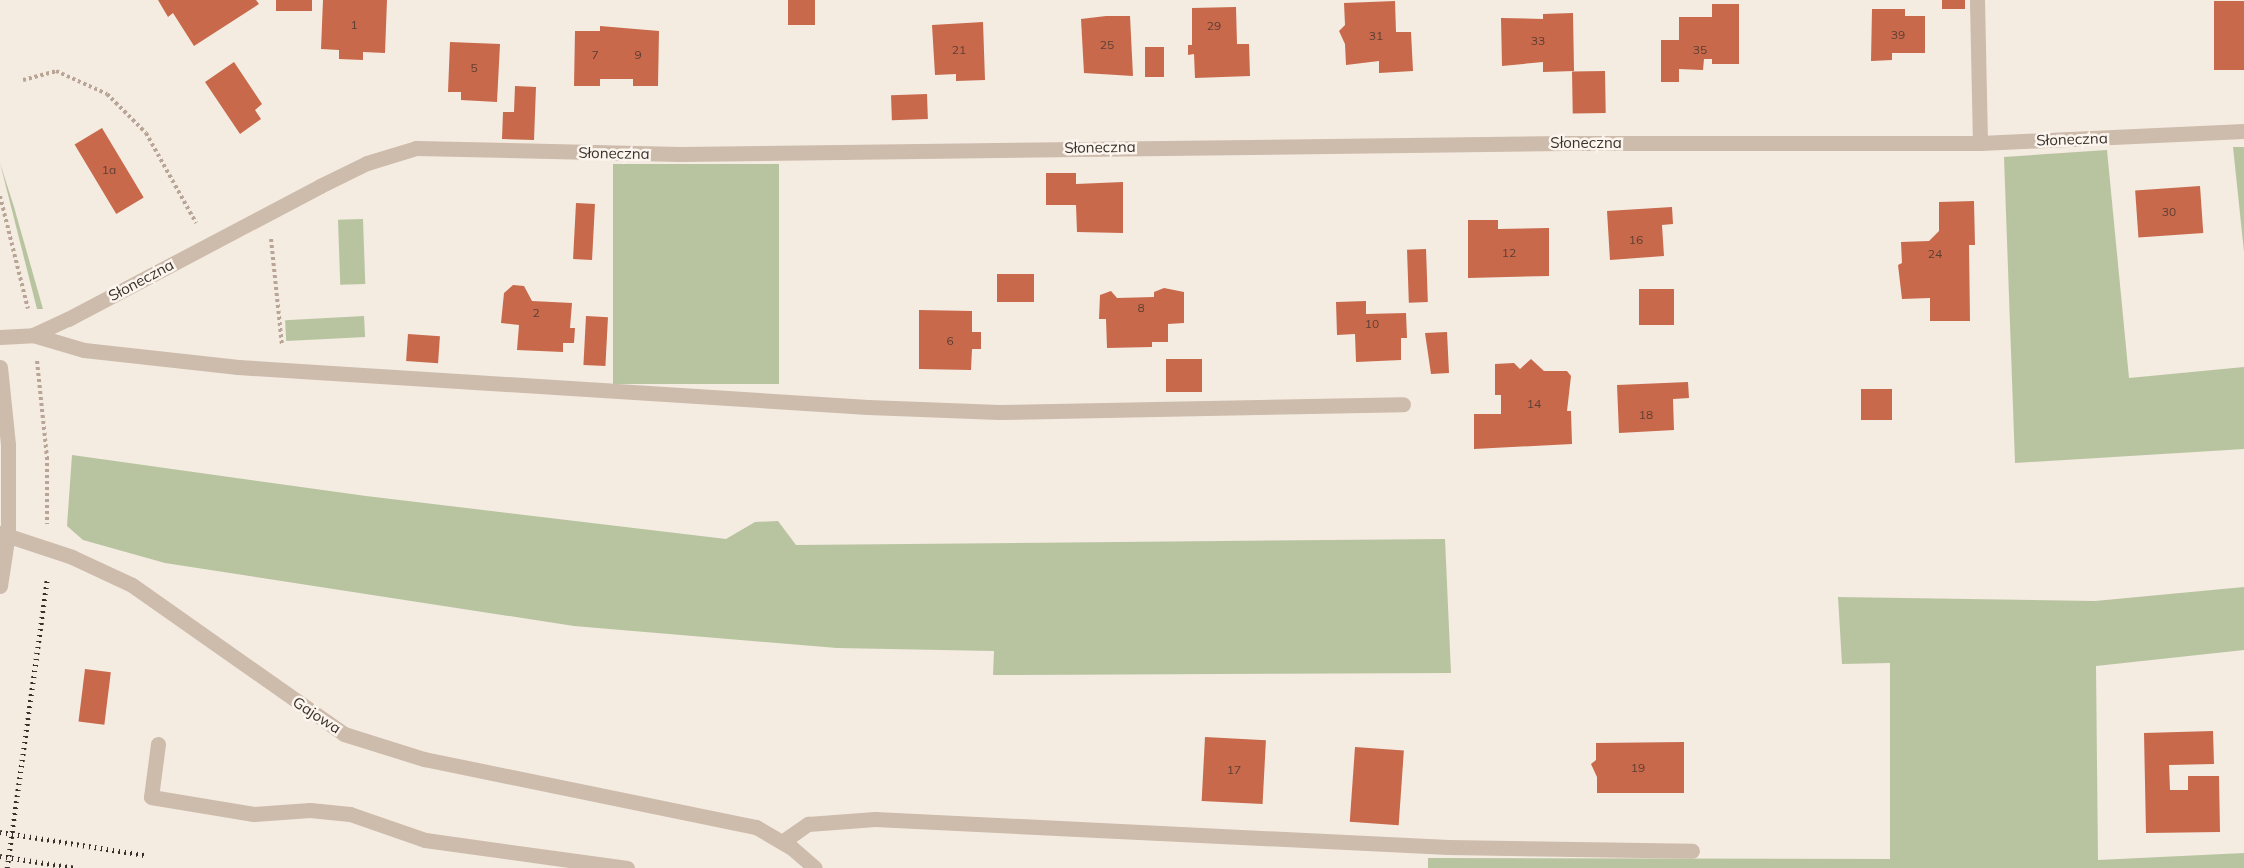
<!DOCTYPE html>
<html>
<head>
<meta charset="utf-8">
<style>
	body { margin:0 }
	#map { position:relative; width:2244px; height:868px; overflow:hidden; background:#f4ebe1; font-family:Mulish,sans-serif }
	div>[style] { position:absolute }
	.green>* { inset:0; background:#b8c4a0; transform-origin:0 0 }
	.building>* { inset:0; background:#c8694b; transform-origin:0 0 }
	.path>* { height:4px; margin-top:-2px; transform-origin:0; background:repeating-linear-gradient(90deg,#b9a596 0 3px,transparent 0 6px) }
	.service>* { height:15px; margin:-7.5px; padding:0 7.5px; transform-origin:7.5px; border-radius:7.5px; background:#cdbbac }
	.minor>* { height:15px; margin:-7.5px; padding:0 7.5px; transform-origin:7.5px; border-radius:7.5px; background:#cdbbac }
	.rail>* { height:4.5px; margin-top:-2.25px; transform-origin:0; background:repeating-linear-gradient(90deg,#3b302b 0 1.5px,transparent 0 6px) }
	span { translate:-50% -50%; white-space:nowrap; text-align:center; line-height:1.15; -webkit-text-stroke:5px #fbf5ee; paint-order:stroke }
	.number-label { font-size:12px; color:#5e3e33 }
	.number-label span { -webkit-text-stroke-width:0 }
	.street-label { font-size:15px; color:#3b302b }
</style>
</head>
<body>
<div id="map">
	<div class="green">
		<div style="clip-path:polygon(2233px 147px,2244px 147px,2244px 252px)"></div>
		<div style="clip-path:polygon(2107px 150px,2129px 378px,2244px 367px,2244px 449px,2015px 463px,2004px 157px)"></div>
		<div style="clip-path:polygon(0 163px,14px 207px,43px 309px,37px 309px)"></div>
		<div style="left:613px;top:164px;width:166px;height:220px"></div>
		<div style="left:363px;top:219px;width:65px;height:25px;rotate:88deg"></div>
		<div style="left:364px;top:316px;width:21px;height:79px;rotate:87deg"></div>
		<div style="clip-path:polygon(72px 455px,366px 496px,726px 539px,755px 522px,778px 521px,796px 545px,1445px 539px,1451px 673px,993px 675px,994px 651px,837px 648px,574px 626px,165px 563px,83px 540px,67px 526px)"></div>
		<div style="clip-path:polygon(2244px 587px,2244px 650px,2096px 666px,2098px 860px,2244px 853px,2244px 868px,1428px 868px,1428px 858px,1890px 859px,1890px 663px,1842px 664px,1838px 597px,2095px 601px)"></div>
	</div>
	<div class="building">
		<div style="clip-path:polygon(158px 0,256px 0,259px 4px,194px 46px,173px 13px,168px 17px)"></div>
		<div style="left:276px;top:0;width:36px;height:11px"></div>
		<div style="clip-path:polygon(323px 0,387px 0,385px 53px,363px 52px,363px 60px,339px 59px,339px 50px,321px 49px)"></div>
		<div style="left:788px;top:0;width:27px;height:25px"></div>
		<div style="left:1942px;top:0;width:23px;height:9px"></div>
		<div style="clip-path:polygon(1395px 1px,1396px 32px,1411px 32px,1413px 71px,1379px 73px,1379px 61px,1346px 65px,1345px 44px,1339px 31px,1345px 25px,1344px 3px)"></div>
		<div style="left:2244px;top:1px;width:69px;height:30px;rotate:90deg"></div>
		<div style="clip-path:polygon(1712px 4px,1739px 4px,1739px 64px,1712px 64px,1712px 59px,1704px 59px,1703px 70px,1679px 69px,1679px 82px,1661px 82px,1661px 40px,1679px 40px,1679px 17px,1712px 17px)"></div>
		<div style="clip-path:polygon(1236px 7px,1237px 44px,1249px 44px,1250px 76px,1195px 78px,1194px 54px,1188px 55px,1188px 45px,1192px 45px,1192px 8px)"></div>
		<div style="clip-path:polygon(1872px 9px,1905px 9px,1905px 16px,1925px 16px,1925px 53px,1892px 53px,1892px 60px,1871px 61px)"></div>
		<div style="clip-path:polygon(1573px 13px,1574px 71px,1543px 72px,1543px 62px,1502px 66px,1501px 18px,1543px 19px,1543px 14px)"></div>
		<div style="clip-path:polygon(1106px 16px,1130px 16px,1133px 76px,1084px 73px,1081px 19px)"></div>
		<div style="clip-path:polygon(983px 22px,985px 80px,956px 81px,956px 74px,935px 75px,932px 25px)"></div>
		<div style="clip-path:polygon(600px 26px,659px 31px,658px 86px,633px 86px,633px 79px,600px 79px,600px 86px,574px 86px,575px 31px,600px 31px)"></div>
		<div style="clip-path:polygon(450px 42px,500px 44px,497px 102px,461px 100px,461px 92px,448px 92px)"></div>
		<div style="left:1145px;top:47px;width:19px;height:30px"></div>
		<div style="clip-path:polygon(234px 62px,262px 104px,255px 110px,261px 119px,240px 134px,205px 82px)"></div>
		<div style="left:1605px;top:71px;width:42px;height:33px;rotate:89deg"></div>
		<div style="clip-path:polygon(515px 86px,536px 87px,534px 140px,502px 139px,503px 112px,514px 112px)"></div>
		<div style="left:927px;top:94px;width:25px;height:36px;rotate:88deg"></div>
		<div style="left:102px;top:128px;width:81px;height:32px;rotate:59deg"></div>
		<div style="clip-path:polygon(1046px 173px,1076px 173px,1076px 184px,1123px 182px,1123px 233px,1077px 232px,1076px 205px,1046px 205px)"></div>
		<div style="left:2200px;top:186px;width:47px;height:65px;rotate:86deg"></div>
		<div style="clip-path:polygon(1974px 201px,1975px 245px,1969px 245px,1970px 321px,1930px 321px,1930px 298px,1902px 299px,1898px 265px,1902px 263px,1901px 242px,1929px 241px,1939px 231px,1939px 202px)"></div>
		<div style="left:576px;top:203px;width:19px;height:56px;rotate:3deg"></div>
		<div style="clip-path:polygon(1672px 207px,1673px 224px,1662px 225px,1664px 256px,1610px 260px,1607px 211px)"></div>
		<div style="clip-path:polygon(1468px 220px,1498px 220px,1498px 229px,1549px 228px,1549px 276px,1468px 278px)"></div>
		<div style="left:1426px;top:249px;width:53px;height:19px;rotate:88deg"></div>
		<div style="left:997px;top:274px;width:37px;height:28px"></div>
		<div style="clip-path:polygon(513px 285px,524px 286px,532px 301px,572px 303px,570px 328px,575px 328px,574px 343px,563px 343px,563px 352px,517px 350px,519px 325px,501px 323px,504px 293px)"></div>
		<div style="clip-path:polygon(1164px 288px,1184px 292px,1184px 323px,1168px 324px,1168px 342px,1152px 342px,1152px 347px,1107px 348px,1106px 319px,1099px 319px,1100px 295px,1111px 291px,1117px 298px,1154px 297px,1154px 292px)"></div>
		<div style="left:1674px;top:289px;width:36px;height:35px;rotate:90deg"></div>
		<div style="clip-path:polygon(1366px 301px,1366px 314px,1406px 313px,1407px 338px,1401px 338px,1401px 360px,1356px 362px,1355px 334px,1337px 335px,1336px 302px)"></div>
		<div style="clip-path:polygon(919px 310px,972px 311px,972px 332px,981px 332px,981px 349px,972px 349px,971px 370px,919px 369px)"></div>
		<div style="left:586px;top:316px;width:22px;height:49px;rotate:3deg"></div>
		<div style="clip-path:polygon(1447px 332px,1449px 373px,1431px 374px,1425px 333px)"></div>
		<div style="left:408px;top:334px;width:32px;height:27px;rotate:4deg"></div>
		<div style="left:1202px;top:359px;width:33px;height:36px;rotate:90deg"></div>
		<div style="clip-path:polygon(1531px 359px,1544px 371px,1567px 371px,1571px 376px,1567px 411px,1571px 411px,1572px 444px,1474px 449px,1474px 414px,1501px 414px,1501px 395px,1495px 395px,1495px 364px,1514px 363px,1520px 369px)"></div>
		<div style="clip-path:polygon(1688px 382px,1689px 398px,1673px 399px,1674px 430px,1619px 433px,1617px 385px)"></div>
		<div style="left:1861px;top:389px;width:31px;height:31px"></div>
		<div style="left:85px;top:669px;width:26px;height:53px;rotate:7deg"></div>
		<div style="clip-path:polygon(2213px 731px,2214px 764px,2169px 765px,2170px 790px,2188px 790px,2188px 776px,2219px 776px,2220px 832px,2146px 833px,2144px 733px)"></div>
		<div style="left:1205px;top:737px;width:61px;height:64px;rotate:3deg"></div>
		<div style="clip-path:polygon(1684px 742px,1684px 793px,1597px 793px,1597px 777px,1591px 764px,1596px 760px,1596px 743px)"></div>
		<div style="left:1355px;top:747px;width:49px;height:75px;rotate:4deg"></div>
	</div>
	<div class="path">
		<div style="left:23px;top:80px;width:34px;rotate:-15deg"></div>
		<div style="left:56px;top:71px;width:56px;rotate:24.3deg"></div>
		<div style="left:107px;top:94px;width:55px;rotate:45deg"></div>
		<div style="left:146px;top:133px;width:103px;rotate:60.9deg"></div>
		<div style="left:0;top:196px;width:116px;rotate:76.1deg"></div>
		<div style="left:271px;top:239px;width:107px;rotate:84.1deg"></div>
		<div style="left:37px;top:361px;width:97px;rotate:84.1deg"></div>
		<div style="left:47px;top:457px;width:67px;rotate:90deg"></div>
	</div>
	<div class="service">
		<div style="left:1977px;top:0;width:143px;rotate:88.8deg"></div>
		<div style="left:33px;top:335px;width:53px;rotate:16.4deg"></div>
		<div style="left:84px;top:350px;width:155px;rotate:6.3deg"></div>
		<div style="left:238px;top:367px;width:631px;rotate:3.63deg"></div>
		<div style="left:868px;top:407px;width:131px;rotate:2.2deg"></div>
		<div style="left:999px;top:412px;width:404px;rotate:-1.1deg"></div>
		<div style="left:0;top:586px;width:54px;rotate:-81.4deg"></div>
		<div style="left:158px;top:744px;width:53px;rotate:97.5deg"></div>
		<div style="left:151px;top:797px;width:104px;rotate:9.4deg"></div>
		<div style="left:254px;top:814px;width:56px;rotate:-4.1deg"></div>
		<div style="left:310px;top:810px;width:40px;rotate:5.7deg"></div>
		<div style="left:350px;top:814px;width:79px;rotate:19.1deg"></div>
		<div style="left:425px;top:840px;width:204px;rotate:7.9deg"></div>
		<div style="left:782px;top:842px;width:32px;rotate:-35deg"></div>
		<div style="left:808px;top:824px;width:67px;rotate:-4.3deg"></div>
		<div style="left:875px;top:819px;width:574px;rotate:2.8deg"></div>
		<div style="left:1448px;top:847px;width:244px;rotate:0.9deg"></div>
	</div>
	<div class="minor">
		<div style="left:0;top:337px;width:33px;rotate:-3deg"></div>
		<div style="left:33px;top:335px;width:38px;rotate:-25deg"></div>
		<div style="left:68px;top:319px;width:285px;rotate:-27.8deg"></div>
		<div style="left:320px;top:186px;width:52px;rotate:-26.1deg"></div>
		<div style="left:367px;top:163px;width:51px;rotate:-17deg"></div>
		<div style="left:416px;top:148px;width:264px;rotate:1.3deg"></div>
		<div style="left:680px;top:154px;width:885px;rotate:-0.71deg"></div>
		<div style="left:1565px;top:143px;width:415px"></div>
		<div style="left:1980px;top:143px;width:264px;rotate:-2.6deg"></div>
		<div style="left:0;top:367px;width:78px;rotate:84.1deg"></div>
		<div style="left:8px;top:445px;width:88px;rotate:90deg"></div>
		<div style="left:0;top:533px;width:76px;rotate:18.4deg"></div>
		<div style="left:72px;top:557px;width:66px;rotate:25deg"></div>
		<div style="left:132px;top:585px;width:259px;rotate:35.1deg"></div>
		<div style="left:344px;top:734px;width:84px;rotate:17.4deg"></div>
		<div style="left:424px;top:759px;width:339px;rotate:11.6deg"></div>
		<div style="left:756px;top:827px;width:42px;rotate:30.3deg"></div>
		<div style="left:792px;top:848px;width:30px;rotate:41deg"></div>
	</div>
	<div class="rail">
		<div style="left:0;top:832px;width:146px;rotate:9.1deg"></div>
		<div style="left:0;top:856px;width:77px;rotate:9deg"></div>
		<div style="left:7px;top:868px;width:293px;rotate:-82.1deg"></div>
	</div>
	<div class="number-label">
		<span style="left:354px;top:25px">1</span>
		<span style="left:1214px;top:26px">29</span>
		<span style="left:1898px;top:35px">39</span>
		<span style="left:1376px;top:36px">31</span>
		<span style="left:1538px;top:41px">33</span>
		<span style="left:1107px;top:45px">25</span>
		<span style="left:959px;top:50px">21</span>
		<span style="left:1700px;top:50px">35</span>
		<span style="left:595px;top:55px">7</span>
		<span style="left:638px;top:55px">9</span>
		<span style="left:474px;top:68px">5</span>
		<span style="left:109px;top:170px">1a</span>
		<span style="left:2169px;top:212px">30</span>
		<span style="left:1636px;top:240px">16</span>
		<span style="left:1509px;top:253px">12</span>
		<span style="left:1935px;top:254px">24</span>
		<span style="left:1141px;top:308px">8</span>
		<span style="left:536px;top:313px">2</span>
		<span style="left:1372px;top:324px">10</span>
		<span style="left:950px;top:341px">6</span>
		<span style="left:1534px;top:404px">14</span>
		<span style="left:1646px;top:415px">18</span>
		<span style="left:1638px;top:768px">19</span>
		<span style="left:1234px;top:770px">17</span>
	</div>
	<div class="street-label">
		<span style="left:2072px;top:139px;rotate:-2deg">Słoneczna</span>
		<span style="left:1586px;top:143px">Słoneczna</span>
		<span style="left:1100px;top:147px;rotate:-1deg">Słoneczna</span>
		<span style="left:614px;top:153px;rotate:1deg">Słoneczna</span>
		<span style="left:141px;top:280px;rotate:-28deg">Słoneczna</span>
		<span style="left:317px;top:715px;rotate:33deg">Gajowa</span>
	</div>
</div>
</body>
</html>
